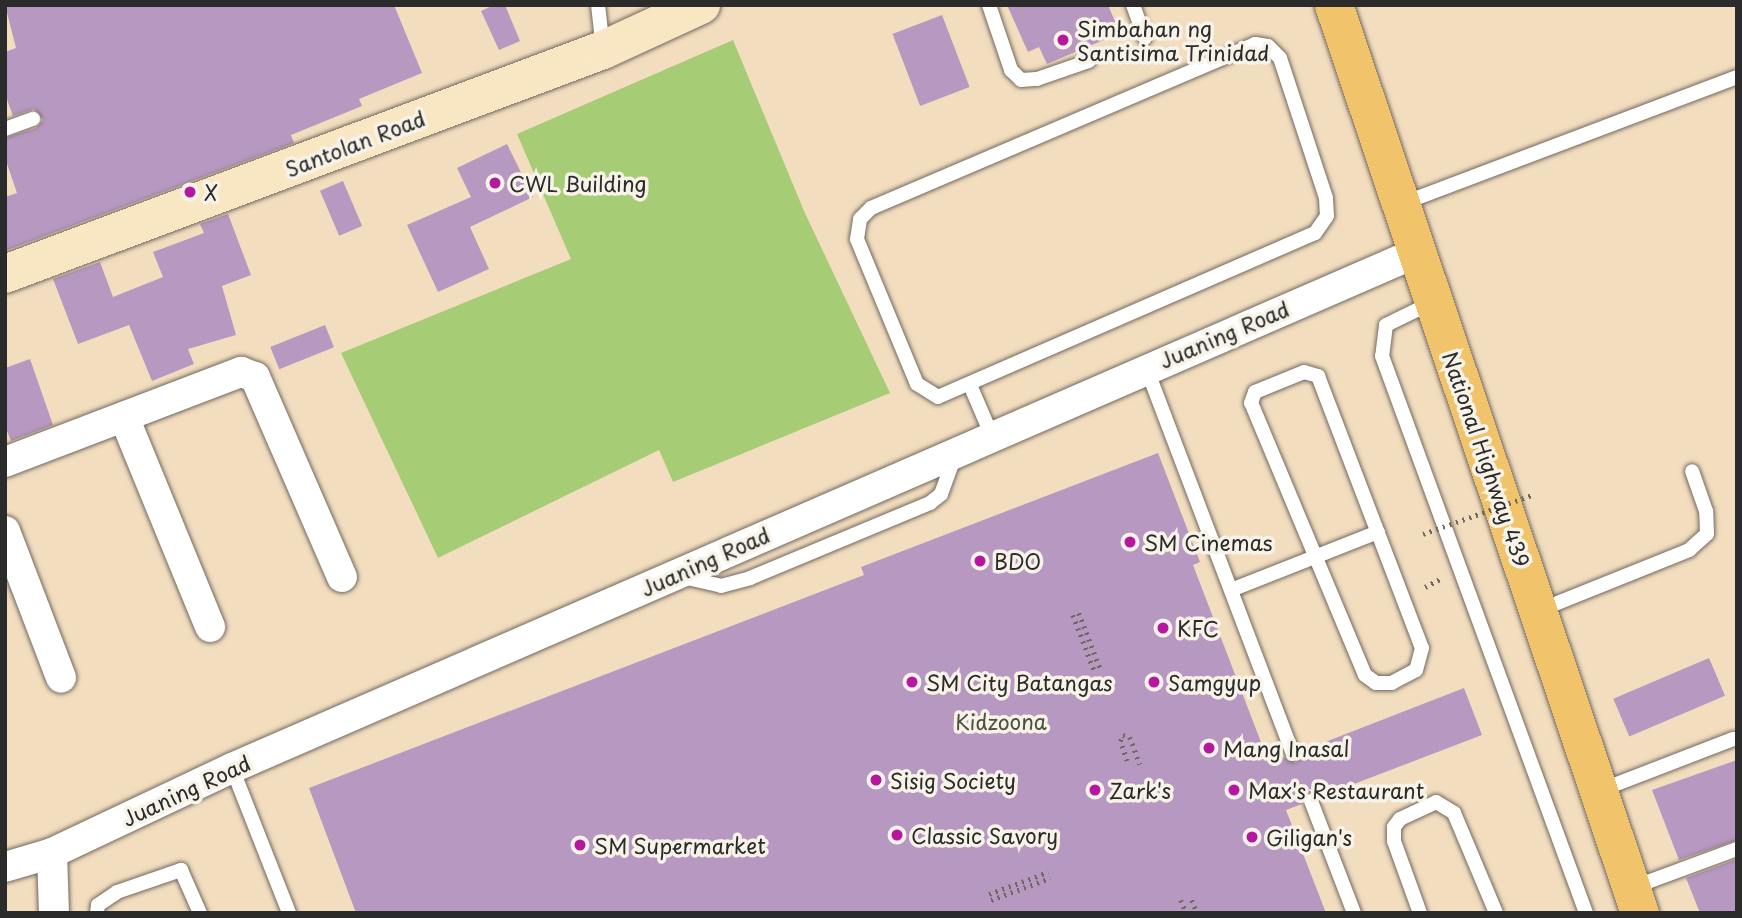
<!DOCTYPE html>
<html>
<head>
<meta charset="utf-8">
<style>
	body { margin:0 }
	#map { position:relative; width:1742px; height:918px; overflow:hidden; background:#f3ddbf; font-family:"Playpen Sans",sans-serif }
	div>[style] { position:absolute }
	.green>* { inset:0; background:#a7cc76 }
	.building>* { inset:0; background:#b798c1; transform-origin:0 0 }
	.path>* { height:4.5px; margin-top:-2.25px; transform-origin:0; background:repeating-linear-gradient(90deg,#71695f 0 2px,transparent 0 7px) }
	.roads { filter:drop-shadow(0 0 2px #71695f) drop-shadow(0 0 2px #71695f) }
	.lane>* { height:14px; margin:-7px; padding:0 7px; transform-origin:7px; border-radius:7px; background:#fff }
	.street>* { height:30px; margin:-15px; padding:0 15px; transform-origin:15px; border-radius:15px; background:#fff }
	.secondary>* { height:38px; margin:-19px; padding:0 19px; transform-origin:19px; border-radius:19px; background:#f9e7c3 }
	.primary>* { height:38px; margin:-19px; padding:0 19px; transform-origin:19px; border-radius:19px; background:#f1c36a }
	.path-bridge>* { height:4.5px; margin-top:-2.25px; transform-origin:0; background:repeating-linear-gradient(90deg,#71695f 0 2px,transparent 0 7px) }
	.dots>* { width:19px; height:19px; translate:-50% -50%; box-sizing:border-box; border:4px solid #f7f3e8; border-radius:50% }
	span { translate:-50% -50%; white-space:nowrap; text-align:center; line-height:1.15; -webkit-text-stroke:7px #f7f3e8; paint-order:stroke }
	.poi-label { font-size:21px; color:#2b2b2b }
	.left { translate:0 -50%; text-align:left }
	.street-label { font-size:21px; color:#2b2b2b }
	.park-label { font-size:21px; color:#4a533e }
	.frame { position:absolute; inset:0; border:7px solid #2b2b2b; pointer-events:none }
</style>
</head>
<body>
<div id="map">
	<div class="green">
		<div style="clip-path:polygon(733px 40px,804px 211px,890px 393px,673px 482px,659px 450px,438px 558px,341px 353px,571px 259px,517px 134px)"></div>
	</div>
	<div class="building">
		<div style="clip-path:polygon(5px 5px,394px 5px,422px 73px,359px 99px,362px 106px,291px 135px,294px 143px,5px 251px,5px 197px,17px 193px,5px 158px,5px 138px,36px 128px,43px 120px,34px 109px,13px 116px,5px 94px,5px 52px,16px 48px)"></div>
		<div style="clip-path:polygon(494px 5px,505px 5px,520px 41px,499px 50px,481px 11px)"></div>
		<div style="clip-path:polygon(1007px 5px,1108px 5px,1120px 33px,1047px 64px,1039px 47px,1028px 52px)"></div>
		<div style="left:942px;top:15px;width:77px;height:53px;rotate:69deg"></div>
		<div style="clip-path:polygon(507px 144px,533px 197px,470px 227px,489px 269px,438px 292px,407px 225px,471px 197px,457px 168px)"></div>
		<div style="left:343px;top:181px;width:49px;height:25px;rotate:67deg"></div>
		<div style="clip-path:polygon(228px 214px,251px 275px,222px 286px,236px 335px,188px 349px,194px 364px,152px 381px,129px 325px,78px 344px,53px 279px,100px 262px,113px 297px,163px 277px,153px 252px,204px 233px,200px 224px)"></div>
		<div style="left:325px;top:325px;width:24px;height:59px;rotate:68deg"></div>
		<div style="clip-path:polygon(30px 359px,53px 425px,11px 441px,5px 426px,5px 368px)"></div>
		<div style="clip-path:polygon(1158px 453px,1200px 562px,1193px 565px,1269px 763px,1284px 757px,1296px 763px,1302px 751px,1464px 688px,1482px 735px,1320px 797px,1308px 792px,1302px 804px,1286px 810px,1326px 913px,356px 913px,309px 788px,864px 575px,861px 567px)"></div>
		<div style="left:1709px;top:658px;width:41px;height:104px;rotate:67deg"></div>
		<div style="clip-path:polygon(1737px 760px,1737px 840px,1679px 860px,1652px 790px)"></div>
		<div style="clip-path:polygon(1737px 859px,1737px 913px,1700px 913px,1686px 878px)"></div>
	</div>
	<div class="path">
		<div style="left:1425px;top:587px;width:17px;rotate:-28deg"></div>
		<div style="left:1079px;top:613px;width:59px;rotate:69.1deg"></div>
		<div style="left:1073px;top:615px;width:59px;rotate:69.1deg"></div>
		<div style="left:1127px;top:761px;width:21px;rotate:-109deg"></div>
		<div style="left:1120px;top:741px;width:7px;rotate:-63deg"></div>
		<div style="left:1123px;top:735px;width:7px;rotate:16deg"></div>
		<div style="left:1130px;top:737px;width:29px;rotate:70deg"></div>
		<div style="left:989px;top:894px;width:63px;rotate:-20.4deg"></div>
		<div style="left:991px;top:900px;width:63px;rotate:-20.4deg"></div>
		<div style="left:1181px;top:900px;width:14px;rotate:69deg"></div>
		<div style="left:1192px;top:900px;width:14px;rotate:69deg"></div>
	</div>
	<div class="roads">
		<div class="lane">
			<div style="left:598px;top:5px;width:44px;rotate:83.5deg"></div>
			<div style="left:989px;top:5px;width:69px;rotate:71.3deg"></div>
			<div style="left:1011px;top:70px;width:14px;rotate:45deg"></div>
			<div style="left:1021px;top:80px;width:16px;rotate:-4deg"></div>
			<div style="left:1037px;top:79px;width:55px;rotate:-19.1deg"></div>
			<div style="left:1133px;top:5px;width:35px;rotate:70deg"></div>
			<div style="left:1255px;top:44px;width:13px;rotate:9deg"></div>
			<div style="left:1268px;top:46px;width:17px;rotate:45deg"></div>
			<div style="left:1280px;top:58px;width:147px;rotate:71.8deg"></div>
			<div style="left:1326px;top:198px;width:18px;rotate:87deg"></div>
			<div style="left:1327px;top:216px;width:21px;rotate:125deg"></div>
			<div style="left:1315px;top:233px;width:411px;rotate:156.5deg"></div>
			<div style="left:938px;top:397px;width:25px;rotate:-148deg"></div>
			<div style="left:917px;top:384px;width:157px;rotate:-112.5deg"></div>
			<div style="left:857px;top:239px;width:20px;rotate:-81deg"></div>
			<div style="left:860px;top:219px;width:16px;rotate:-45deg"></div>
			<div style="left:871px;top:208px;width:418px;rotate:-23.1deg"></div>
			<div style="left:5px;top:129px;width:30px;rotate:-20deg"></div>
			<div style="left:1401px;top:204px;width:359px;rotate:-20.7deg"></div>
			<div style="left:1431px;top:303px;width:50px;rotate:153.9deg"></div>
			<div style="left:1386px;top:325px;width:31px;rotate:97deg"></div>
			<div style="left:1382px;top:356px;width:593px;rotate:69.88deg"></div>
			<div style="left:1146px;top:367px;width:414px;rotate:69.2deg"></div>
			<div style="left:1304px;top:372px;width:15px;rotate:16deg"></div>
			<div style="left:1318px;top:376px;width:291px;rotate:69.1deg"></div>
			<div style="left:1422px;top:648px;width:23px;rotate:105deg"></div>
			<div style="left:1416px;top:670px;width:27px;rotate:152deg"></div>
			<div style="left:1392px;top:683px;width:16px;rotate:180deg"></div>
			<div style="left:1376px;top:683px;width:14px;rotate:-144deg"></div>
			<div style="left:1365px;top:675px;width:295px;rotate:-112.7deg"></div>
			<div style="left:1251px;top:403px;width:12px;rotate:-70deg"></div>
			<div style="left:1255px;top:392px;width:53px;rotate:-22.2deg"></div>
			<div style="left:970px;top:385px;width:56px;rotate:66.7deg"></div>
			<div style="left:683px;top:577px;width:39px;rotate:13deg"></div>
			<div style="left:721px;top:586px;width:30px;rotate:-15deg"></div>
			<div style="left:750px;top:578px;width:195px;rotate:-22.6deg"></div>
			<div style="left:930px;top:503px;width:14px;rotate:-39deg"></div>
			<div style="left:941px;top:494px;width:44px;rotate:-69.9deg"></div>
			<div style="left:1231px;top:590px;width:158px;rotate:-21.5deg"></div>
			<div style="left:1540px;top:610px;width:161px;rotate:-21.9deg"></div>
			<div style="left:1689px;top:550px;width:24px;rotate:-42deg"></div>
			<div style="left:1707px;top:534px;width:23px;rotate:-92deg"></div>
			<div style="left:1706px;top:511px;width:42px;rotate:-109.3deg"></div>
			<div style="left:232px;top:768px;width:156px;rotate:68.5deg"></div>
			<div style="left:1601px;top:790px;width:142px;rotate:-21.1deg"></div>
			<div style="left:1311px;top:801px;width:120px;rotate:69deg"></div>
			<div style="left:1634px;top:887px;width:110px;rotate:-20.3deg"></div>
			<div style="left:97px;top:913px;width:8px;rotate:-83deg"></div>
			<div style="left:98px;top:905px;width:23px;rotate:-34deg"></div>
			<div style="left:117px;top:892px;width:68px;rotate:-19deg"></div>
			<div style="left:181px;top:870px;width:47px;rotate:66.2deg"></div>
			<div style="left:1420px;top:913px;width:77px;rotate:-109.9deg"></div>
			<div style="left:1394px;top:841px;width:14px;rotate:-90deg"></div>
			<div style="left:1394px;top:827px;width:10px;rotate:-53deg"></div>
			<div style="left:1400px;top:819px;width:40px;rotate:-25deg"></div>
			<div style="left:1436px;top:802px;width:21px;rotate:31deg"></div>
			<div style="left:1454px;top:813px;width:108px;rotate:67.2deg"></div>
		</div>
		<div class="street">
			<div style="left:124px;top:417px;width:227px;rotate:67.7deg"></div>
			<div style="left:5px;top:462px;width:253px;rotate:-20.9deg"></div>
			<div style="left:241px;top:372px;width:15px;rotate:20deg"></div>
			<div style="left:255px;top:377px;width:218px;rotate:66.5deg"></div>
			<div style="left:5px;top:531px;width:157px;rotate:69.1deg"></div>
			<div style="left:52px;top:853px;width:60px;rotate:88.1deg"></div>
			<div style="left:5px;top:867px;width:49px;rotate:-16.6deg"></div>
			<div style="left:52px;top:853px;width:199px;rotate:-25.3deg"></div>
			<div style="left:232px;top:768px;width:1291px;rotate:-23.51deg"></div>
		</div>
		<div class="secondary">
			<div style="left:5px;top:274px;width:639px;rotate:-20.54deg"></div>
			<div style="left:603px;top:50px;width:108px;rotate:-24.7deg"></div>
		</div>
		<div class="primary">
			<div style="left:1334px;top:5px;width:958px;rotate:71.38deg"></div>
		</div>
	</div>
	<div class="path-bridge">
		<div style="left:1423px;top:534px;width:116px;rotate:-19.7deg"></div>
	</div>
	<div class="dots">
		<div style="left:1063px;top:40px;background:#b5179e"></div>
		<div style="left:495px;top:183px;background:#b5179e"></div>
		<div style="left:190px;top:192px;background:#b5179e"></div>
		<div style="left:1130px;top:542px;background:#b5179e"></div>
		<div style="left:980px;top:561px;background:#b5179e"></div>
		<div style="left:1163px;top:628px;background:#b5179e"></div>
		<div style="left:912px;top:682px;background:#b5179e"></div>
		<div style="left:1154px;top:682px;background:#b5179e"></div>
		<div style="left:1209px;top:748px;background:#b5179e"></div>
		<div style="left:876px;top:780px;background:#b5179e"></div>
		<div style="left:1095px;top:790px;background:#b5179e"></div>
		<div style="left:1234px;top:790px;background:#b5179e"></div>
		<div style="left:897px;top:835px;background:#b5179e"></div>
		<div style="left:1252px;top:837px;background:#b5179e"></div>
		<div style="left:580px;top:845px;background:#b5179e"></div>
	</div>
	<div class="poi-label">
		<span class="left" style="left:1077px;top:40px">Simbahan ng<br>Santisima Trinidad</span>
		<span class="left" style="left:509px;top:183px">CWL Building</span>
		<span class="left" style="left:204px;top:192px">X</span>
		<span class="left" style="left:1144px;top:542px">SM Cinemas</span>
		<span class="left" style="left:994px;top:561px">BDO</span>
		<span class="left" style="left:1177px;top:628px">KFC</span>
		<span class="left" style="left:926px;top:682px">SM City Batangas</span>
		<span class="left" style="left:1168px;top:682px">Samgyup</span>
		<span class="left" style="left:1223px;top:748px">Mang Inasal</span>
		<span class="left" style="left:890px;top:780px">Sisig Society</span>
		<span class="left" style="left:1109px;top:790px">Zark's</span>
		<span class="left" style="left:1248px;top:790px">Max's Restaurant</span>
		<span class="left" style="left:911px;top:835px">Classic Savory</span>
		<span class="left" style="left:1266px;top:837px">Giligan's</span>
		<span class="left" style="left:594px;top:845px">SM Supermarket</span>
	</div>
	<div class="street-label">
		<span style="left:355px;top:143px;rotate:-21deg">Santolan Road</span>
		<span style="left:1224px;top:334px;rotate:-23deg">Juaning Road</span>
		<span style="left:1487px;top:459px;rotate:71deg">National Highway 439</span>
		<span style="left:705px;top:561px;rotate:-24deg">Juaning Road</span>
		<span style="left:186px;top:790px;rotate:-25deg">Juaning Road</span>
	</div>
	<div class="park-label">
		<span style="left:1001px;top:721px">Kidzoona</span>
	</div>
	<div class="frame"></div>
</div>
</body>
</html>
